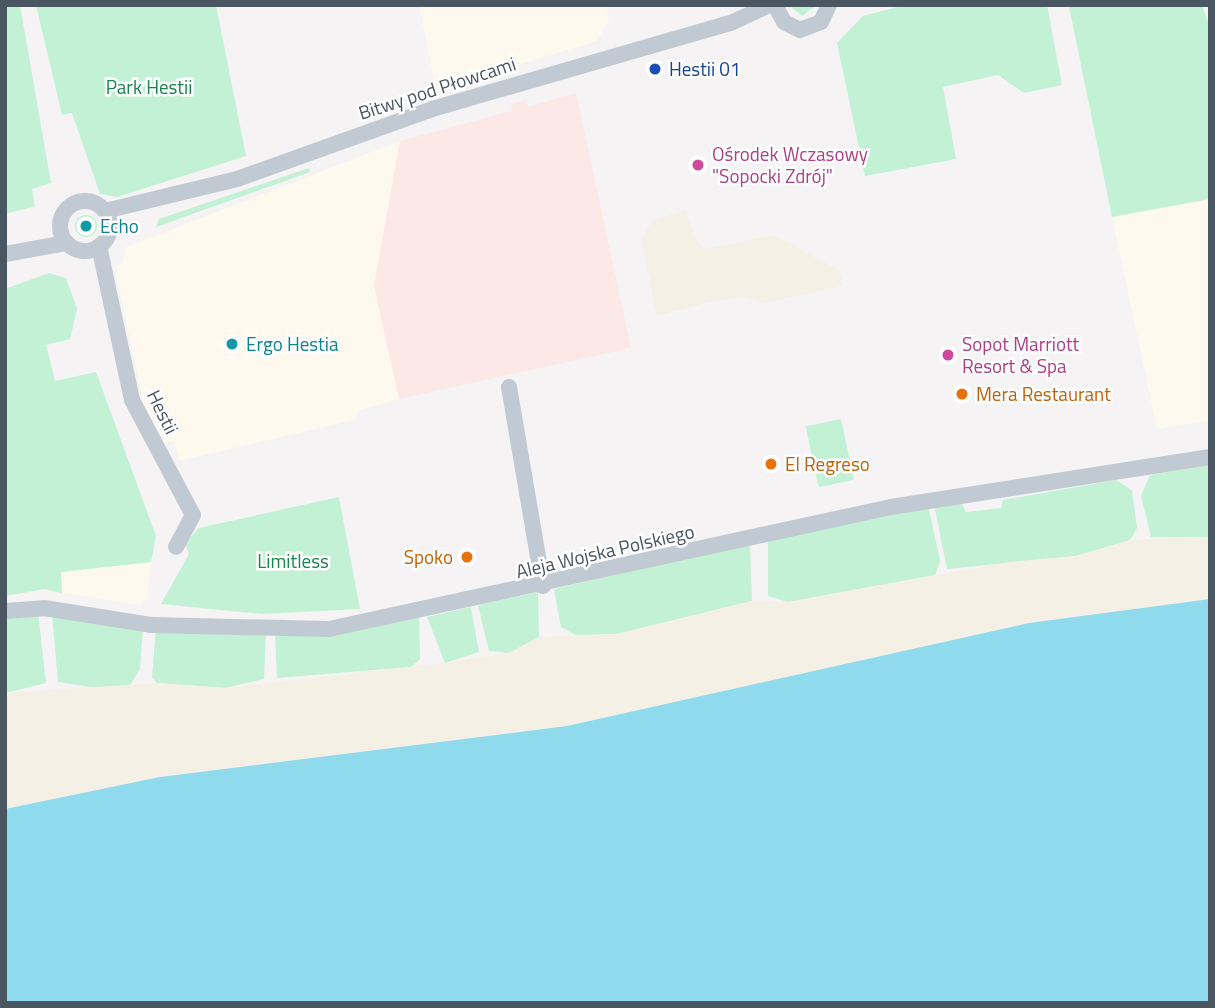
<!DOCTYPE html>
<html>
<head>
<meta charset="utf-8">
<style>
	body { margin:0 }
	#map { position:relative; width:1215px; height:1008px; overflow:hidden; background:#f5f3f3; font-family:"Titillium Web",sans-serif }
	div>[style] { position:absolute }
	.commercial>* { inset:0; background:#fdf9ef }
	.medical>* { inset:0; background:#fce8e6 }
	.green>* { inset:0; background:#c3f1d5; transform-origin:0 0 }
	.round { border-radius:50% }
	.sand>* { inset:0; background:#f5f0e5 }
	.water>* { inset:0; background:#90daee }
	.minor>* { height:16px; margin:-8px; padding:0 8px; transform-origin:8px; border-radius:8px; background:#c1cad2 }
	.minor>.ring { margin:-8px; padding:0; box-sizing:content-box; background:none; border:16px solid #c1cad2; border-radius:50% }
	.dots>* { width:19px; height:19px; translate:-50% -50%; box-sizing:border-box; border:4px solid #fff; border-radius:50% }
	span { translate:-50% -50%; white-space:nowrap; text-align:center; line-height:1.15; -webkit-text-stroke:5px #fff; paint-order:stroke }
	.transit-label { font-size:19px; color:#164399 }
	.left { translate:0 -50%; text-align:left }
	.park-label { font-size:19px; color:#17864f }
	.street-label { font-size:19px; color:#4a5661 }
	.hotel-label { font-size:19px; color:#b23c85 }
	.culture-label { font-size:19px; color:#0d838f }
	.food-label { font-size:19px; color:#c56008 }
	.right { translate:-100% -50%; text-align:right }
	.frame { position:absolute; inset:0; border:7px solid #4a5661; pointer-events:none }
</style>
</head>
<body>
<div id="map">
	<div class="commercial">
		<div style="clip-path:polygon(419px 5px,606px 5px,609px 20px,597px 41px,436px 90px)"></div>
		<div style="clip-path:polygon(400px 141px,374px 286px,399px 399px,358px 411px,354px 420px,179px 461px,174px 441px,165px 443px,143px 403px,115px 267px,123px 263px,126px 247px)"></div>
		<div style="clip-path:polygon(1210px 199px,1210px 420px,1157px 429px,1112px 217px)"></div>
		<div style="clip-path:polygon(151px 562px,147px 599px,139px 605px,62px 593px,59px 588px,60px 572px)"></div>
	</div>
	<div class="medical">
		<div style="clip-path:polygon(576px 93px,631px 348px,399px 399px,374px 286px,400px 141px,512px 111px,511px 105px,526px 100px,528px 107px)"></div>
	</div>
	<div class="green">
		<div style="clip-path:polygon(5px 5px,20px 5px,51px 183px,32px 189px,35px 206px,5px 214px)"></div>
		<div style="clip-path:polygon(36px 5px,216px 5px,246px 156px,117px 197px,100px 194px,72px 113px,62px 115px)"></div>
		<div style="clip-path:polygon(789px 5px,816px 5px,802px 16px)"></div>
		<div style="clip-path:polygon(905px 5px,1047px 5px,1062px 85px,1024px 93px,998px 75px,943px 87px,956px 159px,865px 176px,837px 43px,863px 16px)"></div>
		<div style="clip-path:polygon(1202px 5px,1210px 28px,1210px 199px,1112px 217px,1069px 6px)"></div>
		<div style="clip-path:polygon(309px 168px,310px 172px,156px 227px,159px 219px)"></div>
		<div class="round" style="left:75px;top:215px;width:22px;height:22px"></div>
		<div style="clip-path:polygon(49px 273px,66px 278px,77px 309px,70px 339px,46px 345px,55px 381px,96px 372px,156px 536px,151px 562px,61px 572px,62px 593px,44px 589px,5px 596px,5px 289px)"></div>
		<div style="left:841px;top:419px;width:62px;height:36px;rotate:78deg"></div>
		<div style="clip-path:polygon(1210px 465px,1210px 537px,1151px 537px,1141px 496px,1150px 475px)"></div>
		<div style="clip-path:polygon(1116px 480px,1132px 490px,1137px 528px,1130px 540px,1076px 556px,947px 569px,934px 504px,961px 503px,966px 512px,1001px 508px,1003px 500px)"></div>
		<div style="clip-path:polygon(339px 497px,360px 609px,262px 614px,161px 604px,189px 554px,185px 544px,199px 528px)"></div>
		<div style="clip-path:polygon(928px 505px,940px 561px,935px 575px,788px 602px,768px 596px,768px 539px)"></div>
		<div style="clip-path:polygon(750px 544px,752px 601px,617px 634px,576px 635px,561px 627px,554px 589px)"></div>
		<div style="clip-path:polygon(538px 592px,539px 637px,509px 653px,489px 651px,478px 605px)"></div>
		<div style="clip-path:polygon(471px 607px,479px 652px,445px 663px,427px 617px)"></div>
		<div style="clip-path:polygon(38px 612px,46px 683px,5px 693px,5px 617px)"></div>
		<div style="clip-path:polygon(52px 614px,143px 627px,140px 669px,130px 685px,103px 689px,58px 682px)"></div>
		<div style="clip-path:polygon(419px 616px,420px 659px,411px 667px,277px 678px,275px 633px)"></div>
		<div style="clip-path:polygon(156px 629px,266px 633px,264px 679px,225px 688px,157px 683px,152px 677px)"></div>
	</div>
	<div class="sand">
		<div style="clip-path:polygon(686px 210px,698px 244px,708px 249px,773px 235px,839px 270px,843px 286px,764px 303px,744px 297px,714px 301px,657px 316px,641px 239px,652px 221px)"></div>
		<div style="clip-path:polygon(1210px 537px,1210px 599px,1029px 623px,567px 726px,160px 777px,5px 809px,5px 693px,157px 683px,225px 688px,445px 663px,509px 653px,539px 637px,617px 634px,752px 601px,788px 602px,1009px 562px,1076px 556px,1130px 540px)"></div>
	</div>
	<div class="water">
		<div style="clip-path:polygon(1210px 599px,1210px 1003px,5px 1003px,5px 809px,160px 777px,567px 726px,1029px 623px)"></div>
	</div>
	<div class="minor">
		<div style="left:775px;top:5px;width:19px;rotate:62deg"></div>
		<div style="left:784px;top:22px;width:18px;rotate:27deg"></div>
		<div style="left:800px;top:30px;width:22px;rotate:-21deg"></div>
		<div style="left:821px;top:22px;width:19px;rotate:-65deg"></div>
		<div class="ring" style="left:60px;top:201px;width:34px;height:34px"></div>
		<div style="left:105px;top:211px;width:136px;rotate:-13.6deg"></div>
		<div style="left:237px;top:179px;width:207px;rotate:-19.7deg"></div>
		<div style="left:432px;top:109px;width:313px;rotate:-16.1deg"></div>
		<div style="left:733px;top:22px;width:40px;rotate:-25deg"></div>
		<div style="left:99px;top:246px;width:157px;rotate:77.9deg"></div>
		<div style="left:132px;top:400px;width:130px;rotate:62.1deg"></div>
		<div style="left:193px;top:515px;width:36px;rotate:118deg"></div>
		<div style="left:5px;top:254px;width:63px;rotate:-10.1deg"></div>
		<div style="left:509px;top:387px;width:202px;rotate:80.3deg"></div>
		<div style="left:5px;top:611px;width:39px;rotate:-4deg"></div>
		<div style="left:44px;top:608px;width:108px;rotate:9deg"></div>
		<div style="left:151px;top:625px;width:178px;rotate:1.3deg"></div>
		<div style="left:329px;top:629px;width:575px;rotate:-12.25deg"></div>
		<div style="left:891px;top:507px;width:323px;rotate:-8.9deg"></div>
	</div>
	<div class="dots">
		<div style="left:655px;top:69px;background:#1a4fb4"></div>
		<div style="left:698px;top:165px;background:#d1479c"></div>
		<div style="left:86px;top:226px;background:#0f9aa8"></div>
		<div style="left:232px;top:344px;background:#0f9aa8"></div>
		<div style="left:948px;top:355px;background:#d1479c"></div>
		<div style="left:962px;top:394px;background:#e8710a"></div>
		<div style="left:771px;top:464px;background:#e8710a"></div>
		<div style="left:467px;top:557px;background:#e8710a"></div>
	</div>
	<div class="transit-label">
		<span class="left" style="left:669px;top:69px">Hestii 01</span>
	</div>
	<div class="park-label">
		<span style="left:149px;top:87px">Park Hestii</span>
		<span style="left:293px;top:561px">Limitless</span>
	</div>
	<div class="street-label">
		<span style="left:437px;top:88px;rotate:-18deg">Bitwy pod Płowcami</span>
		<span style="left:163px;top:412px;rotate:64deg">Hestii</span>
		<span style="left:605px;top:551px;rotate:-13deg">Aleja Wojska Polskiego</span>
	</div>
	<div class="hotel-label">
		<span class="left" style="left:712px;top:165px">Ośrodek Wczasowy<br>"Sopocki Zdrój"</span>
		<span class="left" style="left:962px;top:355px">Sopot Marriott<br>Resort &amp; Spa</span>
	</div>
	<div class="culture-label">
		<span class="left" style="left:100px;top:226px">Echo</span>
		<span class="left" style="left:246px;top:344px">Ergo Hestia</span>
	</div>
	<div class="food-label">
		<span class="left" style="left:976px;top:394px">Mera Restaurant</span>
		<span class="left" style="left:785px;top:464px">El Regreso</span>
		<span class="right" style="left:453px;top:557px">Spoko</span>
	</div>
	<div class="frame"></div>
</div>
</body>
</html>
